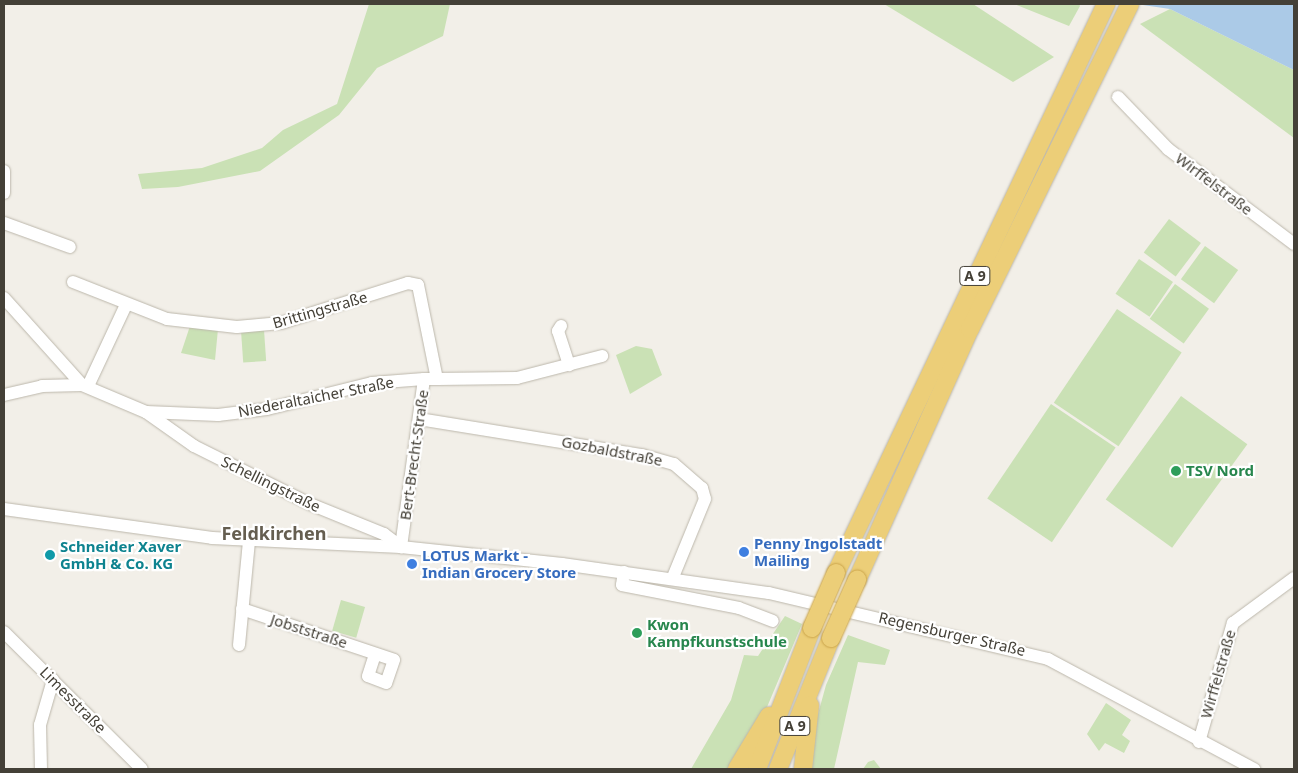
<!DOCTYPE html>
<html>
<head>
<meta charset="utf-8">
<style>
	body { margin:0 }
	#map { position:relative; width:1298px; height:773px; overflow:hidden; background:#f2efe8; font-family:"Noto Sans",sans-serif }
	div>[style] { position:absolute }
	.green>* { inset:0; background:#cae1b5; transform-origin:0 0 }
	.water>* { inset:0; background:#abcae7 }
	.roads { filter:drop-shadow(0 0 1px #bcb7ab) drop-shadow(0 0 1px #bcb7ab) }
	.minor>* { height:12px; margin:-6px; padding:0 6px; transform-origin:6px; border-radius:6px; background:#fff }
	.highway>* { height:18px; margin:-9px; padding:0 9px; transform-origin:9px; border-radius:9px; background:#ecce78 }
	.bridges { filter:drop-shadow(0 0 1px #caa44a) drop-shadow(0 0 1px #caa44a) }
	.highway-bridge>* { height:18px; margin:-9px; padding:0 9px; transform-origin:9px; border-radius:9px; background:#ecce78 }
	.dots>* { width:14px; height:14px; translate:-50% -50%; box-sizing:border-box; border:2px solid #fff; border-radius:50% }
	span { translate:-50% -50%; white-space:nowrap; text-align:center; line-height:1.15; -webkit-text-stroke:4.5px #fff; paint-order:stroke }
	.shield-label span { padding:1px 4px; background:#fff; border:1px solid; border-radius:4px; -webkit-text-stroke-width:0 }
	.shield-label { font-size:14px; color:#444037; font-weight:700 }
	.street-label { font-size:15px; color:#444037 }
	.leisure-label { font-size:15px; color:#27864d; font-weight:700 }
	.left { translate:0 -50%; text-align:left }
	.shop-label { font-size:15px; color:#366cbe; font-weight:700 }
	.culture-label { font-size:15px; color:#0d838f; font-weight:700 }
	.quarter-label { font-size:18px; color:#655e50; font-weight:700 }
	.frame { position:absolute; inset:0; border:5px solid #444037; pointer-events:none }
</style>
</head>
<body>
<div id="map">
	<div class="green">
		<div style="clip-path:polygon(369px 4px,450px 4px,443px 36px,377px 68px,339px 115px,260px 171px,178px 187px,142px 189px,138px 174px,202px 168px,262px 148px,283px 130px,337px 104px)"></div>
		<div style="clip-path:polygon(884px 4px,973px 4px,1054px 57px,1013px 82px)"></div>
		<div style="clip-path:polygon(1014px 4px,1079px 4px,1080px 6px,1069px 26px)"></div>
		<div style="clip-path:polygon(1170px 9px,1294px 70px,1294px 138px,1140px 24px)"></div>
		<div style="left:1169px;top:219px;width:40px;height:42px;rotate:37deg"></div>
		<div style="left:1205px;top:246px;width:41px;height:41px;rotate:36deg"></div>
		<div style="left:1139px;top:259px;width:41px;height:42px;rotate:34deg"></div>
		<div style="left:1175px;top:284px;width:42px;height:43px;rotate:36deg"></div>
		<div style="left:1117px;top:309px;width:78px;height:113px;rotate:34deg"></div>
		<div style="clip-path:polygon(190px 326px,218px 329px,215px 360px,181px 353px)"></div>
		<div style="left:264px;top:330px;width:31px;height:23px;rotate:86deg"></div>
		<div style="clip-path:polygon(636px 346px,652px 349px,662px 375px,630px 394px,616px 355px)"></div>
		<div style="left:1181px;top:396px;width:82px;height:128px;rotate:36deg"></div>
		<div style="left:1051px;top:404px;width:78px;height:114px;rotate:34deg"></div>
		<div style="left:341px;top:600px;width:25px;height:32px;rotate:16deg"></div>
		<div style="clip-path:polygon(785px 616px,802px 624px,757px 731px,732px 769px,691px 769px,731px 700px,744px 655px,758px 656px)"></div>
		<div style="clip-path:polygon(848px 635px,890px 650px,885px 665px,858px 662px,834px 769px,812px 769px,815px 725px,826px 685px)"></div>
		<div style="clip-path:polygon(1106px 703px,1131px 720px,1122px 735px,1130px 741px,1124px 753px,1105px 743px,1099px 751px,1087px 734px)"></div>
		<div style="clip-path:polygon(874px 760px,881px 769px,863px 769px,868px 762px)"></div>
	</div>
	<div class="water">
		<div style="clip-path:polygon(1136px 4px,1294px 4px,1294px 70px,1170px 9px)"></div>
	</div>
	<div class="roads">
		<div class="minor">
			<div style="left:1118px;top:97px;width:72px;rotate:46.1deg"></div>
			<div style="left:1168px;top:149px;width:158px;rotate:37deg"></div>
			<div style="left:4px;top:171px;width:22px;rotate:90deg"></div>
			<div style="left:4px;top:223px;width:70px;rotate:20deg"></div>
			<div style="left:73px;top:282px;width:101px;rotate:21.5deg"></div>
			<div style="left:167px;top:319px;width:70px;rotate:6.5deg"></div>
			<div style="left:237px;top:327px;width:44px;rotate:-5.2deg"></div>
			<div style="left:281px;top:323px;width:133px;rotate:-17.5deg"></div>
			<div style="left:408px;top:283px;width:10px;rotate:11deg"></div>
			<div style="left:418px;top:285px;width:96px;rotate:78.6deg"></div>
			<div style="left:437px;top:379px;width:13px;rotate:180deg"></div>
			<div style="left:424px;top:379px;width:170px;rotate:97.8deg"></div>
			<div style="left:4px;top:298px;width:117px;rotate:48.1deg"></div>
			<div style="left:561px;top:326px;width:6px;rotate:121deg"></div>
			<div style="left:558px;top:331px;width:36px;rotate:72deg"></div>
			<div style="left:437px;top:379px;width:80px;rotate:-0.7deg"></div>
			<div style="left:517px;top:378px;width:88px;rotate:-14.5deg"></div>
			<div style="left:88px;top:386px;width:89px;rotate:-64.9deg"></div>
			<div style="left:4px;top:395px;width:39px;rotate:-13deg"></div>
			<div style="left:42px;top:386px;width:40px;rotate:-1.4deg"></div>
			<div style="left:82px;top:385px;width:69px;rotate:22.9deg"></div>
			<div style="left:146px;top:412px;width:72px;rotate:2.4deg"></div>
			<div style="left:218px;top:415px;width:49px;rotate:-7deg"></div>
			<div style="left:267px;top:409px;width:108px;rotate:-13.9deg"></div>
			<div style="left:372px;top:383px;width:52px;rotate:-4.4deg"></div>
			<div style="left:146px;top:412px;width:59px;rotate:35.3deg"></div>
			<div style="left:194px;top:446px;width:130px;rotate:26.6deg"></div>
			<div style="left:310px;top:504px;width:80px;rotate:22.1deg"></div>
			<div style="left:384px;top:534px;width:21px;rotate:37deg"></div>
			<div style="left:419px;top:419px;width:226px;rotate:9.2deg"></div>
			<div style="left:642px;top:455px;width:33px;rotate:16deg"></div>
			<div style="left:674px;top:464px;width:37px;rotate:41deg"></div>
			<div style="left:702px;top:488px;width:11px;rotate:75deg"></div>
			<div style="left:705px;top:499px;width:84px;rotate:112.3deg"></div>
			<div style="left:4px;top:509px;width:210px;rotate:7.9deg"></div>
			<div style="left:212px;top:538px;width:189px;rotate:2.7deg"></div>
			<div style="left:401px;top:547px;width:162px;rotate:6deg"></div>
			<div style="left:562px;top:564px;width:209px;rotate:8deg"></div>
			<div style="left:769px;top:593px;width:287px;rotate:13.3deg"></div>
			<div style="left:1048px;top:659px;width:234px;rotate:28.1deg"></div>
			<div style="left:624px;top:572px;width:13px;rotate:99deg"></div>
			<div style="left:622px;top:585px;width:119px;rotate:11.1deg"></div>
			<div style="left:739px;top:608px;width:36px;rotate:21deg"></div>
			<div style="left:242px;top:609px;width:160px;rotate:18.5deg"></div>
			<div style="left:394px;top:660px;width:24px;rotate:109deg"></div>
			<div style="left:386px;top:683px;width:19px;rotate:-159deg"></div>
			<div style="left:368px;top:676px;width:23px;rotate:-72deg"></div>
			<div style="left:4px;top:632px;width:194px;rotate:44.8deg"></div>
			<div style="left:239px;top:645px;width:104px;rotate:-84.5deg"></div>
			<div style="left:1199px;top:742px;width:124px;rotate:-74.1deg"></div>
			<div style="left:1233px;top:623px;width:76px;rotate:-36.4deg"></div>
			<div style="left:41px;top:769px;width:44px;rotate:-91.3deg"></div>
			<div style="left:40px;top:725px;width:47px;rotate:-73.9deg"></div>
		</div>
		<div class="highway">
			<div style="left:836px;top:573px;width:630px;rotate:-64.61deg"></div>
			<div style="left:857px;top:580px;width:275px;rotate:-65.8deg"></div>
			<div style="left:970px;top:329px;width:362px;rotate:-63.8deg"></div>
			<div style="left:737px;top:769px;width:62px;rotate:-58.9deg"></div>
			<div style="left:757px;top:769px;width:151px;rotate:-68.7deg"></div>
			<div style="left:778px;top:769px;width:141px;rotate:-68deg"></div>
			<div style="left:803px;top:769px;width:64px;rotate:-83.8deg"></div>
		</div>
	</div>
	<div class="bridges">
		<div class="highway-bridge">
			<div style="left:812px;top:628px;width:60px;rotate:-66.4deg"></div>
			<div style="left:831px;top:638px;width:64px;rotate:-65.9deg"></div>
		</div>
	</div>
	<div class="dots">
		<div style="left:1176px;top:471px;background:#2e9e5b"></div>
		<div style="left:744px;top:552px;background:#3f7fe0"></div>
		<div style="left:50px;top:555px;background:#0f9aa8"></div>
		<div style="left:412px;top:564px;background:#3f7fe0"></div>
		<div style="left:637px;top:633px;background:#2e9e5b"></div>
	</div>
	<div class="shield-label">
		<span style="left:975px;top:276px">A 9</span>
		<span style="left:795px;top:726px">A 9</span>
	</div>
	<div class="street-label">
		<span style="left:1214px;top:184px;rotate:37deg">Wirffelstraße</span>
		<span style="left:320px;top:310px;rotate:-16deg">Brittingstraße</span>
		<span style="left:316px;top:397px;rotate:-11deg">Niederaltaicher Straße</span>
		<span style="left:612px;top:451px;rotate:11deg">Gozbaldstraße</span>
		<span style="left:414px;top:455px;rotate:-82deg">Bert-Brecht-Straße</span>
		<span style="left:271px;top:484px;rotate:26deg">Schellingstraße</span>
		<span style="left:309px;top:631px;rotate:18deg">Jobststraße</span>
		<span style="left:952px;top:634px;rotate:13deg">Regensburger Straße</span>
		<span style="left:1218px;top:674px;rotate:-74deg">Wirffelstraße</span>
		<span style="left:73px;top:700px;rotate:45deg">Limesstraße</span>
	</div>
	<div class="leisure-label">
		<span class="left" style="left:1186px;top:471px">TSV Nord</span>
		<span class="left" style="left:647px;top:633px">Kwon<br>Kampfkunstschule</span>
	</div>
	<div class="shop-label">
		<span class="left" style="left:754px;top:552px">Penny Ingolstadt<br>Mailing</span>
		<span class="left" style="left:422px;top:564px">LOTUS Markt -<br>Indian Grocery Store</span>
	</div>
	<div class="culture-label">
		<span class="left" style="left:60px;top:555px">Schneider Xaver<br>GmbH &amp; Co. KG</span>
	</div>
	<div class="quarter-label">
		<span style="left:274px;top:533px">Feldkirchen</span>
	</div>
	<div class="frame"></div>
</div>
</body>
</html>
